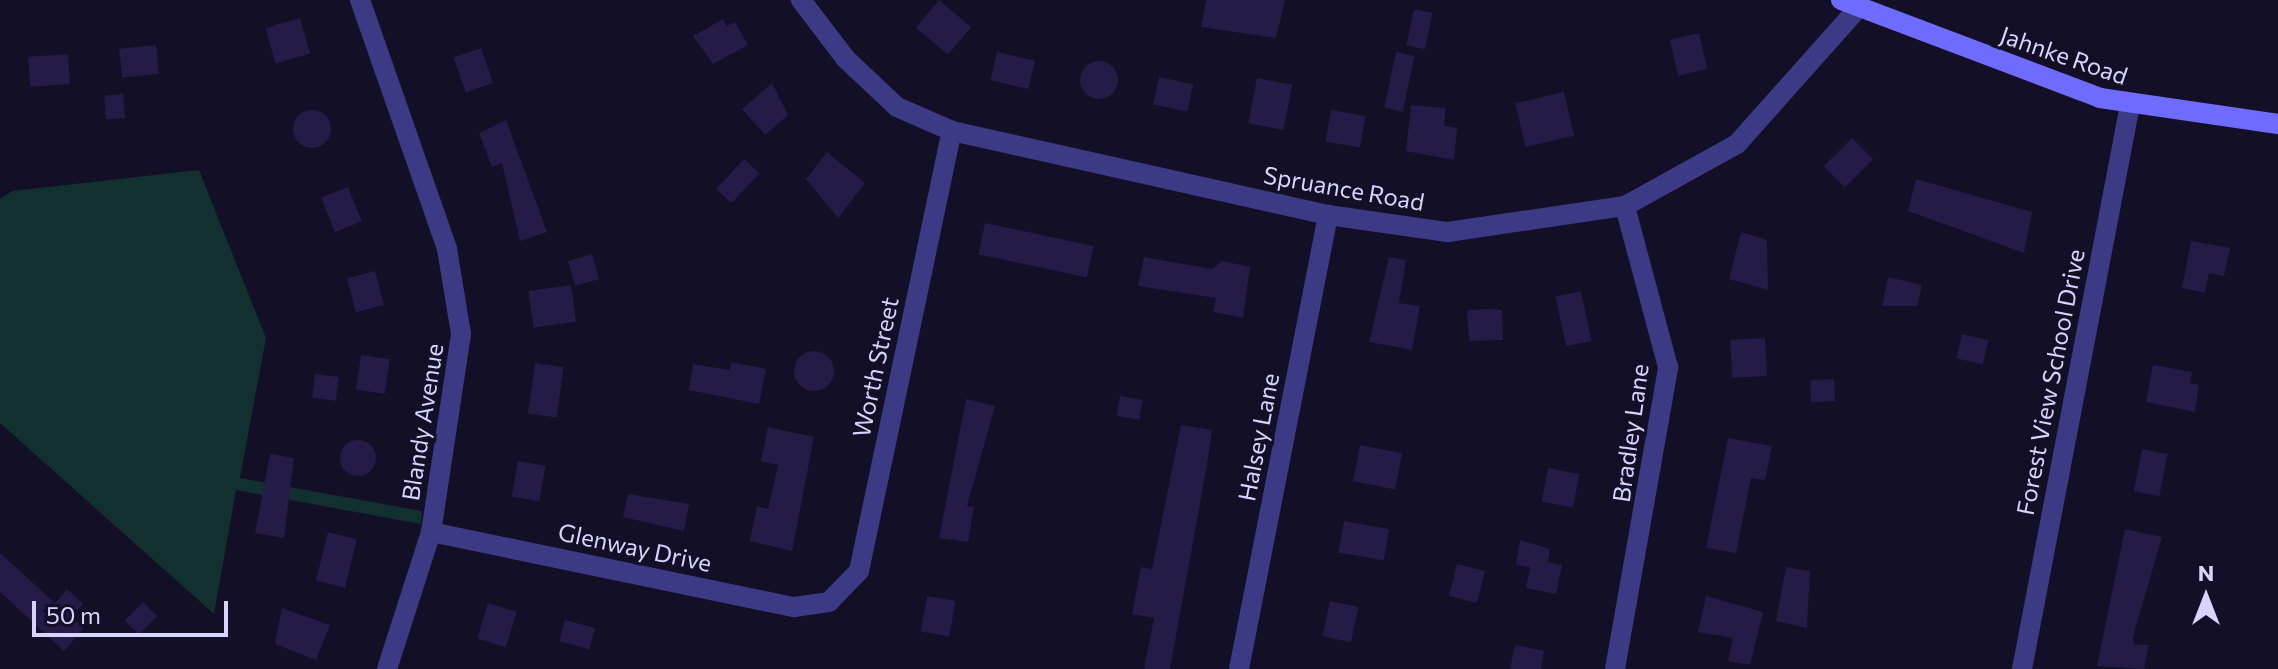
<!DOCTYPE html>
<html>
<head>
<meta charset="utf-8">
<style>
	body { margin:0 }
	#map { position:relative; width:2278px; height:669px; overflow:hidden; background:#130f26; font-family:Commissioner,sans-serif }
	div>[style] { position:absolute }
	.green>* { inset:0; background:#12302f }
	.building>* { inset:0; background:#241b47; transform-origin:0 0 }
	.round { border-radius:50% }
	.minor>* { height:20px; margin:-10px; padding:0 10px; transform-origin:10px; border-radius:10px; background:#3d3a85 }
	.secondary>* { height:20px; margin:-10px; padding:0 10px; transform-origin:10px; border-radius:10px; background:#6f6bff }
	span { translate:-50% -50%; white-space:nowrap; text-align:center; line-height:1.15; -webkit-text-stroke:6px #130f26; paint-order:stroke }
	.street-label { font-size:24px; color:#d9d4ff }
	.north { position:absolute; left:2166px; top:557px; width:80px; height:80px; -webkit-text-stroke:6px #130f26; paint-order:stroke; rotate:0deg; font-size:22px; font-weight:700; line-height:32px; text-align:center; color:#d9d4ff }
	.north::after { content:''; display:block; margin:auto; width:28px; height:36px; background:#d9d4ff; clip-path:polygon(50% 0,100% 100%,50% 72%,0 100%) }
	.scale { position:absolute; left:32px; top:601px; width:196px; height:36px; box-sizing:border-box; border:4px solid #d9d4ff; border-top:0; padding-left:10px; font-size:24px; line-height:28px; white-space:nowrap; color:#d9d4ff; -webkit-text-stroke:6px #130f26; paint-order:stroke }
</style>
</head>
<body>
<div id="map">
	<div class="green">
		<div style="clip-path:polygon(199px 170px,266px 338px,240px 478px,422px 511px,421px 524px,236px 490px,214px 614px,0 423px,0 199px,12px 191px)"></div>
	</div>
	<div class="building">
		<div style="left:939px;top:0;width:42px;height:36px;rotate:40deg"></div>
		<div style="clip-path:polygon(1206px 0,1285px 0,1276px 38px,1201px 27px)"></div>
		<div style="left:1414px;top:9px;width:19px;height:37px;rotate:12deg"></div>
		<div style="left:300px;top:18px;width:37px;height:36px;rotate:74deg"></div>
		<div style="clip-path:polygon(723px 19px,727px 26px,735px 22px,748px 45px,713px 64px,693px 36px)"></div>
		<div style="left:1699px;top:33px;width:37px;height:30px;rotate:77deg"></div>
		<div style="left:156px;top:45px;width:29px;height:37px;rotate:84deg"></div>
		<div style="left:481px;top:48px;width:37px;height:29px;rotate:71deg"></div>
		<div style="left:997px;top:52px;width:39px;height:29px;rotate:13deg"></div>
		<div style="left:1396px;top:52px;width:19px;height:57px;rotate:12deg"></div>
		<div style="left:68px;top:54px;width:30px;height:40px;rotate:86deg"></div>
		<div class="round" style="left:1080px;top:61px;width:38px;height:38px"></div>
		<div style="left:1159px;top:77px;width:35px;height:28px;rotate:12deg"></div>
		<div style="left:1257px;top:78px;width:36px;height:46px;rotate:11deg"></div>
		<div style="clip-path:polygon(772px 83px,788px 115px,765px 135px,742px 109px)"></div>
		<div style="left:1564px;top:92px;width:45px;height:50px;rotate:77deg"></div>
		<div style="left:123px;top:94px;width:24px;height:19px;rotate:85deg"></div>
		<div style="clip-path:polygon(1411px 105px,1446px 108px,1444px 126px,1457px 128px,1454px 160px,1406px 151px)"></div>
		<div class="round" style="left:293px;top:110px;width:38px;height:38px"></div>
		<div style="left:1331px;top:110px;width:35px;height:32px;rotate:10deg"></div>
		<div style="clip-path:polygon(506px 120px,547px 232px,520px 241px,502px 163px,492px 167px,479px 133px)"></div>
		<div style="left:1852px;top:138px;width:30px;height:40px;rotate:45deg"></div>
		<div style="clip-path:polygon(827px 152px,865px 183px,838px 218px,806px 179px)"></div>
		<div style="left:744px;top:159px;width:21px;height:41px;rotate:43deg"></div>
		<div style="clip-path:polygon(1916px 179px,2032px 212px,2024px 253px,1908px 211px)"></div>
		<div style="left:348px;top:187px;width:37px;height:29px;rotate:68deg"></div>
		<div style="left:985px;top:223px;width:111px;height:32px;rotate:12deg"></div>
		<div style="clip-path:polygon(1741px 232px,1767px 240px,1768px 290px,1729px 279px)"></div>
		<div style="clip-path:polygon(2191px 241px,2230px 248px,2224px 276px,2209px 273px,2205px 293px,2182px 288px)"></div>
		<div style="left:592px;top:254px;width:26px;height:25px;rotate:74deg"></div>
		<div style="clip-path:polygon(1144px 257px,1212px 269px,1222px 261px,1250px 267px,1243px 318px,1213px 312px,1216px 298px,1138px 286px)"></div>
		<div style="clip-path:polygon(1389px 257px,1406px 260px,1399px 303px,1420px 306px,1412px 350px,1369px 342px)"></div>
		<div style="left:375px;top:271px;width:35px;height:29px;rotate:75deg"></div>
		<div style="clip-path:polygon(1888px 277px,1922px 285px,1917px 306px,1882px 306px)"></div>
		<div style="left:571px;top:285px;width:37px;height:43px;rotate:82deg"></div>
		<div style="left:1581px;top:291px;width:51px;height:26px;rotate:78deg"></div>
		<div style="clip-path:polygon(1493px 309px,1502px 310px,1503px 340px,1469px 341px,1467px 310px)"></div>
		<div style="left:1962px;top:334px;width:27px;height:25px;rotate:13deg"></div>
		<div style="left:1765px;top:338px;width:38px;height:35px;rotate:87deg"></div>
		<div class="round" style="left:794px;top:351px;width:40px;height:40px"></div>
		<div style="left:361px;top:355px;width:29px;height:35px;rotate:8deg"></div>
		<div style="clip-path:polygon(731px 362px,766px 369px,759px 404px,689px 390px,693px 364px,730px 370px)"></div>
		<div style="left:535px;top:363px;width:29px;height:51px;rotate:8deg"></div>
		<div style="clip-path:polygon(2153px 365px,2192px 372px,2190px 383px,2199px 385px,2195px 412px,2146px 402px)"></div>
		<div style="left:315px;top:374px;width:24px;height:24px;rotate:7deg"></div>
		<div style="left:1834px;top:379px;width:22px;height:24px;rotate:87deg"></div>
		<div style="left:1120px;top:396px;width:23px;height:20px;rotate:10deg"></div>
		<div style="clip-path:polygon(966px 399px,995px 406px,967px 506px,974px 507px,968px 542px,939px 538px)"></div>
		<div style="clip-path:polygon(1181px 425px,1212px 430px,1207px 465px,1170px 669px,1144px 669px,1154px 618px,1132px 614px,1141px 567px,1152px 569px)"></div>
		<div style="clip-path:polygon(768px 427px,814px 437px,792px 551px,750px 541px,757px 506px,768px 509px,778px 465px,761px 461px)"></div>
		<div style="clip-path:polygon(1728px 438px,1772px 446px,1765px 480px,1751px 478px,1736px 553px,1706px 548px)"></div>
		<div class="round" style="left:340px;top:440px;width:36px;height:36px"></div>
		<div style="left:1360px;top:445px;width:43px;height:37px;rotate:11deg"></div>
		<div style="left:2142px;top:449px;width:26px;height:43px;rotate:11deg"></div>
		<div style="clip-path:polygon(270px 454px,294px 458px,284px 538px,255px 533px)"></div>
		<div style="left:518px;top:461px;width:28px;height:36px;rotate:10deg"></div>
		<div style="left:1548px;top:468px;width:32px;height:34px;rotate:11deg"></div>
		<div style="clip-path:polygon(628px 494px,689px 504px,684px 531px,623px 517px)"></div>
		<div style="left:1344px;top:521px;width:46px;height:32px;rotate:10deg"></div>
		<div style="clip-path:polygon(2125px 529px,2162px 537px,2133px 637px,2134px 644px,2149px 645px,2144px 669px,2097px 666px)"></div>
		<div style="left:328px;top:532px;width:30px;height:50px;rotate:14deg"></div>
		<div style="clip-path:polygon(1520px 540px,1550px 549px,1548px 562px,1562px 565px,1556px 594px,1526px 588px,1530px 567px,1516px 565px)"></div>
		<div style="clip-path:polygon(0 553px,55px 603px,67px 589px,83px 604px,71px 617px,84px 628px,64px 651px,0 592px)"></div>
		<div style="left:1457px;top:564px;width:29px;height:33px;rotate:14deg"></div>
		<div style="clip-path:polygon(1786px 567px,1810px 571px,1807px 628px,1776px 621px)"></div>
		<div style="left:927px;top:596px;width:29px;height:36px;rotate:10deg"></div>
		<div style="clip-path:polygon(1706px 596px,1763px 612px,1750px 665px,1728px 661px,1733px 638px,1698px 632px)"></div>
		<div style="left:1330px;top:601px;width:29px;height:36px;rotate:12deg"></div>
		<div style="left:143px;top:602px;width:20px;height:26px;rotate:45deg"></div>
		<div style="left:488px;top:603px;width:30px;height:37px;rotate:17deg"></div>
		<div style="clip-path:polygon(282px 608px,330px 625px,316px 660px,275px 644px)"></div>
		<div style="left:565px;top:620px;width:31px;height:22px;rotate:15deg"></div>
		<div style="clip-path:polygon(1515px 645px,1544px 651px,1541px 669px,1510px 669px)"></div>
	</div>
	<div class="minor">
		<div style="left:360px;top:0;width:264px;rotate:70.7deg"></div>
		<div style="left:447px;top:249px;width:86px;rotate:80.6deg"></div>
		<div style="left:461px;top:334px;width:200px;rotate:98.6deg"></div>
		<div style="left:431px;top:532px;width:144px;rotate:107.8deg"></div>
		<div style="left:801px;top:0;width:74px;rotate:52.7deg"></div>
		<div style="left:846px;top:59px;width:70px;rotate:43.3deg"></div>
		<div style="left:897px;top:107px;width:60px;rotate:23.6deg"></div>
		<div style="left:952px;top:131px;width:385px;rotate:12.6deg"></div>
		<div style="left:1328px;top:215px;width:121px;rotate:8.1deg"></div>
		<div style="left:1448px;top:232px;width:179px;rotate:-8.4deg"></div>
		<div style="left:1625px;top:206px;width:128px;rotate:-29deg"></div>
		<div style="left:1737px;top:144px;width:182px;rotate:-48.3deg"></div>
		<div style="left:431px;top:532px;width:371px;rotate:11.7deg"></div>
		<div style="left:794px;top:607px;width:35px;rotate:-8deg"></div>
		<div style="left:829px;top:602px;width:43px;rotate:-45.9deg"></div>
		<div style="left:859px;top:571px;width:450px;rotate:-78.1deg"></div>
		<div style="left:1239px;top:669px;width:463px;rotate:-78.9deg"></div>
		<div style="left:1615px;top:669px;width:307px;rotate:-80deg"></div>
		<div style="left:1668px;top:367px;width:167px;rotate:-105deg"></div>
		<div style="left:2022px;top:669px;width:574px;rotate:-79.16deg"></div>
	</div>
	<div class="secondary">
		<div style="left:1841px;top:0;width:277px;rotate:20.7deg"></div>
		<div style="left:2100px;top:98px;width:180px;rotate:8.3deg"></div>
	</div>
	<div class="street-label">
		<span style="left:2064px;top:55px;rotate:19deg">Jahnke Road</span>
		<span style="left:1344px;top:188px;rotate:10deg">Spruance Road</span>
		<span style="left:875px;top:367px;rotate:-78deg">Worth Street</span>
		<span style="left:2050px;top:382px;rotate:-79deg">Forest View School Drive</span>
		<span style="left:422px;top:422px;rotate:-81deg">Blandy Avenue</span>
		<span style="left:1630px;top:433px;rotate:-82deg">Bradley Lane</span>
		<span style="left:1258px;top:437px;rotate:-79deg">Halsey Lane</span>
		<span style="left:635px;top:547px;rotate:12deg">Glenway Drive</span>
	</div>
	<div class="north">N</div>
	<div class="scale">50 m</div>
</div>
</body>
</html>
